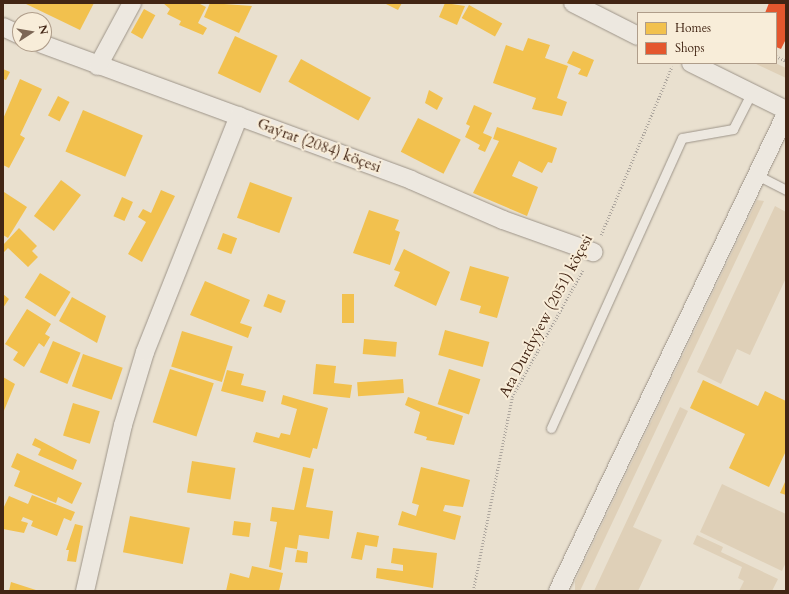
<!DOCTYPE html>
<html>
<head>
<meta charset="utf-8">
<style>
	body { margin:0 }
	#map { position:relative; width:789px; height:594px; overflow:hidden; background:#e9e0cf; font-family:Cardo,serif }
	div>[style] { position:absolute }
	.green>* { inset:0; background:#dfd0b8 }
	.homes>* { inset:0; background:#f2c14e; transform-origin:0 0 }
	.shops>* { inset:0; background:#e4572e }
	.path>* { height:2.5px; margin-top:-1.25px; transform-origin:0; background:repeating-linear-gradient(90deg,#aea79f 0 1px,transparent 0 3px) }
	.roads { filter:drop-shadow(0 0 1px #9d9489) drop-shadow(0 0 1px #9d9489) }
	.service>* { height:9px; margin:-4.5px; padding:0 4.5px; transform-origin:4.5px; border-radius:4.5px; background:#ede8e0 }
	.minor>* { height:18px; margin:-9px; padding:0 9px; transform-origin:9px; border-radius:9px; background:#ede8e0 }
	span { translate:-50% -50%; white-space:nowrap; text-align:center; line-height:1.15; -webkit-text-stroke:4px #f8edd9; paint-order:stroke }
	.street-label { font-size:15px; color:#422514 }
	.frame { position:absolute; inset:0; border:4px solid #422514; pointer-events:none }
	.legend { position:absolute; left:637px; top:12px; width:140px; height:52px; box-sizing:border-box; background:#f8edd9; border:1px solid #af9d8a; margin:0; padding:5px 7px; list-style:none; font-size:12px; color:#422514 }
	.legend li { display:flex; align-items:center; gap:8px; height:20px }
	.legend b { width:20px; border:1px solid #af9d8a }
	.north { position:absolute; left:12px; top:12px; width:40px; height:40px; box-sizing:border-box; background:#f8edd9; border:1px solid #af9d8a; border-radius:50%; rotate:78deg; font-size:11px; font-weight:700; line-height:16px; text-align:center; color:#422514 }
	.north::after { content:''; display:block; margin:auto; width:14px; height:18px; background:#7c6655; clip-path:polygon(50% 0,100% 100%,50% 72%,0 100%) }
</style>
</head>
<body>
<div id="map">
	<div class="green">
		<div style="clip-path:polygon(754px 63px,775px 63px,786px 68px,786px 78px)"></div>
		<div style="clip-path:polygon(757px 200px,764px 201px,580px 591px,575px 591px,575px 581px)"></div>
		<div style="clip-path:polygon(775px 206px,786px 212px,786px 278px,750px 355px,737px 349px,721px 384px,697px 372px)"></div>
		<div style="clip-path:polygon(680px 407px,688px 411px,633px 527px,662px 540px,638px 591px,594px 591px)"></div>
		<div style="clip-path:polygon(722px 484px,786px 514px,786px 562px,782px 571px,700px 532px)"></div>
		<div style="clip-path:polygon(697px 535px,723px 547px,721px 552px,778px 579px,772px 591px,739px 591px,744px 581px,738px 578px,742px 567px,693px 544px)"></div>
	</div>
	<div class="homes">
		<div style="clip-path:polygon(24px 3px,94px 3px,80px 30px)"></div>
		<div style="clip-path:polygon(163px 3px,198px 3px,206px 7px,198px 23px,207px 28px,203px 35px,179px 25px,181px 21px,167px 14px,170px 9px)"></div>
		<div style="clip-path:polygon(210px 3px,252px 6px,239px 33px,204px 17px)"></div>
		<div style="clip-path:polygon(384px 3px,402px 3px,398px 10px)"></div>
		<div style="clip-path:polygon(445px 3px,465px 6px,457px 25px,439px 17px)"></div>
		<div style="left:469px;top:5px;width:38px;height:15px;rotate:29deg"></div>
		<div style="left:144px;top:9px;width:13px;height:27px;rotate:29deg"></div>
		<div style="left:235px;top:36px;width:47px;height:41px;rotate:25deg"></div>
		<div style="clip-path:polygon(528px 38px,550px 45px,545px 58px,568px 66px,557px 98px,567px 102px,562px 116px,532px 109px,536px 98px,493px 83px,506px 45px,523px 51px)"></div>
		<div style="clip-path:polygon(573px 51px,594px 60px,587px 77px,578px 74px,581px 69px,567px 63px)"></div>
		<div style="left:301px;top:59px;width:80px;height:26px;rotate:29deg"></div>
		<div style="clip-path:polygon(3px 69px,10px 72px,6px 80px,3px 79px)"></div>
		<div style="clip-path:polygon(20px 79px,42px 89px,20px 135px,25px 138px,9px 168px,3px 165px,3px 119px)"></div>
		<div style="clip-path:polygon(429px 90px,443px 98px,437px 110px,425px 103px)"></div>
		<div style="left:58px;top:96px;width:13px;height:22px;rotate:27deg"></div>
		<div style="clip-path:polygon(474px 105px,492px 113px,483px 133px,492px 137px,485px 152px,478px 149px,480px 145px,465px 137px,470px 126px,466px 124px)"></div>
		<div style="left:83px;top:110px;width:65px;height:45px;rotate:23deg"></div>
		<div style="left:418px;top:118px;width:48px;height:38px;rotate:27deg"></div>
		<div style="clip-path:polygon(497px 127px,557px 148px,552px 163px,548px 162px,542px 173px,519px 161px,512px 176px,538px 187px,527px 216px,473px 193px,499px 141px,493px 139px)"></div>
		<div style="left:61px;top:180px;width:25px;height:45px;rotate:37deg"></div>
		<div style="left:250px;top:182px;width:45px;height:38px;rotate:20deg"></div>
		<div style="clip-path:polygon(161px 190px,175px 196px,142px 262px,128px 254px,146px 222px,138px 217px,143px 209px,151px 213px)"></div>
		<div style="clip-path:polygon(4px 192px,27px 207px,8px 238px,3px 235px)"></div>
		<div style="left:122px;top:197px;width:12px;height:21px;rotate:24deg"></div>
		<div style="clip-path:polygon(369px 210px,399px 220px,395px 230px,400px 232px,390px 265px,353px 253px)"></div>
		<div style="clip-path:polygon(19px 228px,37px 246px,32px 251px,38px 257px,28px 267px,8px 248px,3px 253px,3px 245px)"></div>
		<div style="left:223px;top:233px;width:15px;height:17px;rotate:20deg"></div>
		<div style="clip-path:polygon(404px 249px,450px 272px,436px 306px,394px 286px,400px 272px,394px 270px)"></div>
		<div style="clip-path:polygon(470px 266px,509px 277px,497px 318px,479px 313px,481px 306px,460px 300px)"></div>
		<div style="left:40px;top:273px;width:36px;height:29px;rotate:32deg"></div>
		<div style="clip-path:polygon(205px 281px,250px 300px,240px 323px,252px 327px,248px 338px,190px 315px)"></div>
		<div style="clip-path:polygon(3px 294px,9px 299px,3px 308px)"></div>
		<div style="left:268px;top:294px;width:19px;height:13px;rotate:21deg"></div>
		<div style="left:342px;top:294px;width:12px;height:29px"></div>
		<div style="clip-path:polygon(72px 297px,106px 316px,97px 343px,59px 321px)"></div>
		<div style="clip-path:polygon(27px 309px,51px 324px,45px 334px,50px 337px,44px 347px,39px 343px,24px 367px,13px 360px,18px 352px,5px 344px)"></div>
		<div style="left:445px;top:330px;width:46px;height:26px;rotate:15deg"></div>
		<div style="left:182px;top:331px;width:53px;height:37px;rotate:17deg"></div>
		<div style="left:364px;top:339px;width:33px;height:15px;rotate:5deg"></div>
		<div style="left:53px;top:341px;width:30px;height:34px;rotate:23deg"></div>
		<div style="left:83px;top:354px;width:42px;height:34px;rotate:19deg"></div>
		<div style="clip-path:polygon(316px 364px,336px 366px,334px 383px,352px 385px,350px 398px,313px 394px)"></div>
		<div style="left:170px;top:369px;width:46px;height:56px;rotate:18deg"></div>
		<div style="left:449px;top:369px;width:33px;height:37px;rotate:18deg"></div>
		<div style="clip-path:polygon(227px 370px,244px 374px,241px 385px,266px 391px,263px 402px,221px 391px)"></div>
		<div style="clip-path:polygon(3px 377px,15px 384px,3px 413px)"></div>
		<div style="left:403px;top:379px;width:14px;height:46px;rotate:86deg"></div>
		<div style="clip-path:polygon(703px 380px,758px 406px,765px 391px,786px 401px,786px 451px,769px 487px,729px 468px,745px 434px,690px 408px)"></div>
		<div style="clip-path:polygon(283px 395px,328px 408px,317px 449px,313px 448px,310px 458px,253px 442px,256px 432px,279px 438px,281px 433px,290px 435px,297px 409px,281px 404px)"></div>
		<div style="clip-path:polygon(408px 397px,463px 416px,454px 445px,426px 440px,427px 437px,414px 433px,420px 412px,405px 405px)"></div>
		<div style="left:73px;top:403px;width:28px;height:34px;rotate:17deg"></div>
		<div style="clip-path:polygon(35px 438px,77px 460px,73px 470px,38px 455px,41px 449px,32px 445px)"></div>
		<div style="clip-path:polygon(17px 453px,82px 483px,72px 504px,58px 497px,56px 503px,14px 486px,20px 471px,11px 467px)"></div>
		<div style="left:192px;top:461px;width:44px;height:32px;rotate:9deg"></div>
		<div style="clip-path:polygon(303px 467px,314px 469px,306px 507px,333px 511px,329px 539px,299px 535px,297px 549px,285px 547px,281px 570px,269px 567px,277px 522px,270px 521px,272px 507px,294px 510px)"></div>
		<div style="clip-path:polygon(421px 467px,470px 480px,463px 507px,445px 505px,443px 511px,461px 516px,455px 540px,398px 525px,402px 511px,416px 516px,419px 505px,412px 503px)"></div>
		<div style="clip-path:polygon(785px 482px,786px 482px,786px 495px,780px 493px)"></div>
		<div style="clip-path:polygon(32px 495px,75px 512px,71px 521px,64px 518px,57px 536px,31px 526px,33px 521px,23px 517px,21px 521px,28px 523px,24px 533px,3px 529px,3px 509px,9px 496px,28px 504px)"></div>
		<div style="left:130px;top:516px;width:61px;height:37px;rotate:11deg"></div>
		<div style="left:234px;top:521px;width:17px;height:14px;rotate:7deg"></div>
		<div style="clip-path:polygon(75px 524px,83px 526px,76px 562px,67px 561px,69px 550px,66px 550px)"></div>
		<div style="clip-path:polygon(357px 532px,379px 536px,377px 547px,365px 545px,362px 560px,351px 558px)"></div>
		<div style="clip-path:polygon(393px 548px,437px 553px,433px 588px,376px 578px,377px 568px,403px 571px,403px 565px,391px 563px)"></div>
		<div style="clip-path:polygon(297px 550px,308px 552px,307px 563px,295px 562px)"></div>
		<div style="clip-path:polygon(252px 566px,283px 573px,279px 591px,226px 591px,230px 573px,249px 578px)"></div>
		<div style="clip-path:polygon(11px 582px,39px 591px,9px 591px)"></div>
	</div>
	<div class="shops">
		<div style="clip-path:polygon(769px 3px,786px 3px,786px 39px,781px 49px,776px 47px,776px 13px,765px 13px)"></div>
	</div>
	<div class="path">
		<div style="left:776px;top:56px;width:11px;rotate:27deg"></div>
		<div style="left:601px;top:235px;width:183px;rotate:-67.2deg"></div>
		<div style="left:473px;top:591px;width:198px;rotate:-78.6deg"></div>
		<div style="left:512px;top:397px;width:145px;rotate:-60.8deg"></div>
	</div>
	<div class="roads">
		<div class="service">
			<div style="left:755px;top:174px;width:35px;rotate:27deg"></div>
			<div style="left:551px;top:428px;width:318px;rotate:-65.7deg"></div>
			<div style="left:682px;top:138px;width:52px;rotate:-10deg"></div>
			<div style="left:733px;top:129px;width:39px;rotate:-63deg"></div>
		</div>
		<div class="minor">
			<div style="left:573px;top:3px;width:73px;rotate:26.9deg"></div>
			<div style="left:3px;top:27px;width:19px;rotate:25deg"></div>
			<div style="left:42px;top:44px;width:393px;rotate:20.2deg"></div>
			<div style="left:411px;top:180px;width:100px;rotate:23.5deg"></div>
			<div style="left:503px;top:220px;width:96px;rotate:19.6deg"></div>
			<div style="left:691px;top:63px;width:106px;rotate:26.3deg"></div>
			<div style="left:98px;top:66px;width:72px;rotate:-61.6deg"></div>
			<div style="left:85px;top:591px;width:170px;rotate:-77.1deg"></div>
			<div style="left:123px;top:425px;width:76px;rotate:-73.2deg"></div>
			<div style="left:145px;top:352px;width:254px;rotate:-68.3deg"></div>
			<div style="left:558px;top:591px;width:529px;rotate:-64.45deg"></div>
		</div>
	</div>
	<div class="street-label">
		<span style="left:319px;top:146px;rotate:20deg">Gaýrat (2084) köçesi</span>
		<span style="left:546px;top:316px;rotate:-62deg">Ata Durdyýew (2051) köçesi</span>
	</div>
	<div class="frame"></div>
	<ul class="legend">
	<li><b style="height:11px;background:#f2c14e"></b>Homes</li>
	<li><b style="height:11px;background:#e4572e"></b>Shops</li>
	</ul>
	<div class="north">N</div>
</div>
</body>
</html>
